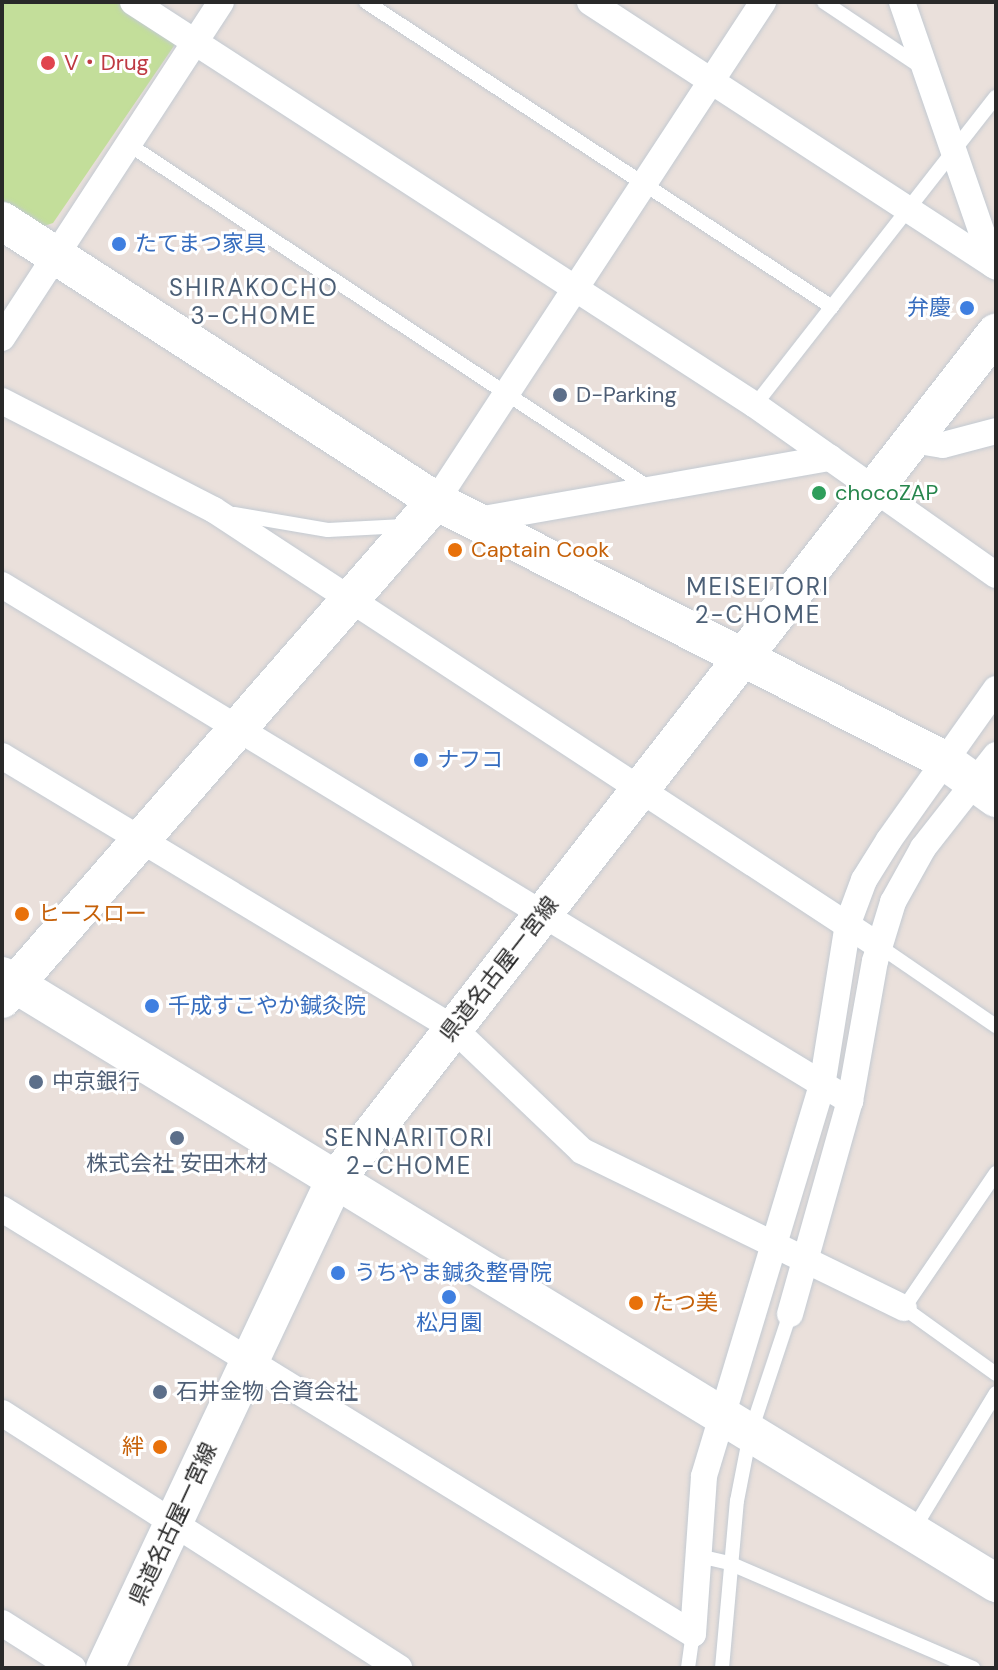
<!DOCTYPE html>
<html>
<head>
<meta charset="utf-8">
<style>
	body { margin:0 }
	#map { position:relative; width:998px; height:1670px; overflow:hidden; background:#eae0db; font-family:"DM Sans","Noto Sans JP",sans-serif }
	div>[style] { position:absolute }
	.green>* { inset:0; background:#c3de9a }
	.roads { filter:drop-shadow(0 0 2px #c3cad2) drop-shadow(0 0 2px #c3cad2) }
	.lane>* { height:14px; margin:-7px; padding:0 7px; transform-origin:7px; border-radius:7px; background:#fff }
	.street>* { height:26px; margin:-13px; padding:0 13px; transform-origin:13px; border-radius:13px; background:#fff }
	.secondary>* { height:38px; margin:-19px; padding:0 19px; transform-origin:19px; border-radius:19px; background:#fff }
	.dots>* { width:22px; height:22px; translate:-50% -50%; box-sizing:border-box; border:4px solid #fff; border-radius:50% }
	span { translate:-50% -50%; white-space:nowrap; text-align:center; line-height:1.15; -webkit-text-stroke:6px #fff; paint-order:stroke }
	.health-label { font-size:22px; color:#be3a42 }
	.left { translate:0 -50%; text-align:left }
	.shop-label { font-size:22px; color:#366cbe }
	.right { translate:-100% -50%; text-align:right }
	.service-label { font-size:22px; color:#4e5e75 }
	.leisure-label { font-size:22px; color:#27864d }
	.food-label { font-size:22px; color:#c56008 }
	.street-label { font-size:22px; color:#292929 }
	.neighbourhood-label { font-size:24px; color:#4c5f76; letter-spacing:2px }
	.frame { position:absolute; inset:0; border:4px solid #292929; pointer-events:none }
</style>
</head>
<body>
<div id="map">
	<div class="green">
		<div style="clip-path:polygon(2px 2px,121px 2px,176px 43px,53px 223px,41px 227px,2px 200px)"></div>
	</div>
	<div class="roads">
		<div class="lane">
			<div style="left:366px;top:2px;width:557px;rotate:33.21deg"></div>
			<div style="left:824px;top:2px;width:117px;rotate:33.8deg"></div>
			<div style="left:128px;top:144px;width:627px;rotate:33.41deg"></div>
			<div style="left:755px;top:405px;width:391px;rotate:-52deg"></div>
			<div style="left:234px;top:514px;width:95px;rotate:9.7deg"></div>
			<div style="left:328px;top:530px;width:76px;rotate:-3deg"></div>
			<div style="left:879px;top:946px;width:142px;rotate:34.4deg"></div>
			<div style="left:996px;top:1173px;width:163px;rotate:124.3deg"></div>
			<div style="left:904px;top:1308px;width:113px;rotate:35.7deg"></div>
			<div style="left:913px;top:1530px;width:160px;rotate:-58.8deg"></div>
			<div style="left:699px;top:1556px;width:31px;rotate:13deg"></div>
			<div style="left:729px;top:1563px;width:266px;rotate:23.3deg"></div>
			<div style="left:688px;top:1668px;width:34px;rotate:-82deg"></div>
			<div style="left:722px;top:1668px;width:168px;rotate:-84.9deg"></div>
			<div style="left:737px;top:1501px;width:68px;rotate:-79deg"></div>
			<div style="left:750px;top:1434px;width:126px;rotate:-71.6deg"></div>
		</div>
		<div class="street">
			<div style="left:133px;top:2px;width:741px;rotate:32.94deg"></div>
			<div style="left:755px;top:405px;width:295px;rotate:35.2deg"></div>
			<div style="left:590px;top:2px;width:485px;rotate:33.1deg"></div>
			<div style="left:902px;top:2px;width:278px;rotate:70.9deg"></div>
			<div style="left:2px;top:338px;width:401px;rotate:-56.9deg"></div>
			<div style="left:2px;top:401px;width:238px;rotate:27.2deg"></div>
			<div style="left:214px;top:510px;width:795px;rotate:33.25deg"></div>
			<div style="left:912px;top:440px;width:31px;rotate:9deg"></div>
			<div style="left:943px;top:445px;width:55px;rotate:-14.8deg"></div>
			<div style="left:436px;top:501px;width:597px;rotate:-56.76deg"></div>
			<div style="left:472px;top:521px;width:364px;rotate:-10deg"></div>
			<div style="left:2px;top:585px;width:993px;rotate:31.32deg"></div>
			<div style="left:2px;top:756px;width:527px;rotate:31.09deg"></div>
			<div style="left:453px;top:1028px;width:178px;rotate:43.6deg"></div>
			<div style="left:582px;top:1151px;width:358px;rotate:26deg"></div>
			<div style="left:2px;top:1209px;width:811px;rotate:31.59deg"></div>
			<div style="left:693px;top:1634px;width:158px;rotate:-86deg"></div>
			<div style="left:704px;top:1476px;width:407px;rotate:-73.2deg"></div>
			<div style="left:822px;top:1086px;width:165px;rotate:-80.9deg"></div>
			<div style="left:848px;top:923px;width:46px;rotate:-69.6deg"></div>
			<div style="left:864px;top:880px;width:47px;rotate:-58deg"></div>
			<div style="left:889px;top:840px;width:185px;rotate:-54.7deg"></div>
			<div style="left:790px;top:1314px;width:221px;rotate:-74.3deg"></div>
			<div style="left:850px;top:1101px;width:142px;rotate:-79.9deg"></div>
			<div style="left:875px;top:961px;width:62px;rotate:-73deg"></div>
			<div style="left:893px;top:902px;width:62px;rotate:-60.9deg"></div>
			<div style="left:923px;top:848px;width:118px;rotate:-51.9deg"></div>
			<div style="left:2px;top:1413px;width:472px;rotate:32.7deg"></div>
			<div style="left:2px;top:1623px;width:84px;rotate:32.4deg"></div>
		</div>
		<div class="secondary">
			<div style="left:2px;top:221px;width:516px;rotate:32.83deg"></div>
			<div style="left:436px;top:501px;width:568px;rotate:27.02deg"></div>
			<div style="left:942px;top:759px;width:67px;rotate:35.8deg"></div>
			<div style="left:2px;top:976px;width:1165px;rotate:31.41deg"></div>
			<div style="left:2px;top:999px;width:661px;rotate:-48.93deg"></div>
			<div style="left:105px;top:1668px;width:537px;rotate:-64.77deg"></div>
			<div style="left:334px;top:1182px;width:1077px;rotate:-52.06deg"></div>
		</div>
	</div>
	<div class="dots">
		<div style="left:48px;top:63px;background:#e0444e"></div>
		<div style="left:119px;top:244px;background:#3f7fe0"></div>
		<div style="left:967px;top:308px;background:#3f7fe0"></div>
		<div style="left:560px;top:395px;background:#5c6f8a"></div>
		<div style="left:819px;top:493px;background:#2e9e5b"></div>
		<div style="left:455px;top:550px;background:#e8710a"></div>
		<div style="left:421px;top:760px;background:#3f7fe0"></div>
		<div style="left:22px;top:914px;background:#e8710a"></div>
		<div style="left:152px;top:1006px;background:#3f7fe0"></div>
		<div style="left:36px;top:1082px;background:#5c6f8a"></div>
		<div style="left:177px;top:1138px;background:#5c6f8a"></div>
		<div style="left:338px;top:1273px;background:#3f7fe0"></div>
		<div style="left:449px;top:1297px;background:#3f7fe0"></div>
		<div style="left:636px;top:1303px;background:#e8710a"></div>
		<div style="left:160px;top:1392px;background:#5c6f8a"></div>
		<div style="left:160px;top:1447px;background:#e8710a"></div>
	</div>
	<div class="health-label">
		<span class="left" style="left:64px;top:63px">V・Drug</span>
	</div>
	<div class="shop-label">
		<span class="left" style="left:135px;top:244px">たてまつ家具</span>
		<span class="right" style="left:951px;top:308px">弁慶</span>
		<span class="left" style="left:437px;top:760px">ナフコ</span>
		<span class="left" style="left:168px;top:1006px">千成すこやか鍼灸院</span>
		<span class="left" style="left:354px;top:1273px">うちやま鍼灸整骨院</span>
		<span style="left:449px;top:1323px">松月園</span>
	</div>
	<div class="service-label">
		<span class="left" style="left:576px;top:395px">D-Parking</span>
		<span class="left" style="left:52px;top:1082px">中京銀行</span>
		<span style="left:177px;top:1164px">株式会社 安田木材</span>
		<span class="left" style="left:176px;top:1392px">石井金物 合資会社</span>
	</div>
	<div class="leisure-label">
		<span class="left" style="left:835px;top:493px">chocoZAP</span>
	</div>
	<div class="food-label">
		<span class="left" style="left:471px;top:550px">Captain Cook</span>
		<span class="left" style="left:38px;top:914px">ヒースロー</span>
		<span class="left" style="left:652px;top:1303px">たつ美</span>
		<span class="right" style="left:144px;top:1447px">絆</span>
	</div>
	<div class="street-label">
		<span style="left:499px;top:969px;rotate:-52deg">県道名古屋一宮線</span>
		<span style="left:173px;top:1524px;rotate:-65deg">県道名古屋一宮線</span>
	</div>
	<div class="neighbourhood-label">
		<span style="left:254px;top:302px">SHIRAKOCHO<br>3-CHOME</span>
		<span style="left:758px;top:601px">MEISEITORI<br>2-CHOME</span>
		<span style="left:409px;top:1152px">SENNARITORI<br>2-CHOME</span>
	</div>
	<div class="frame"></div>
</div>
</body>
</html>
